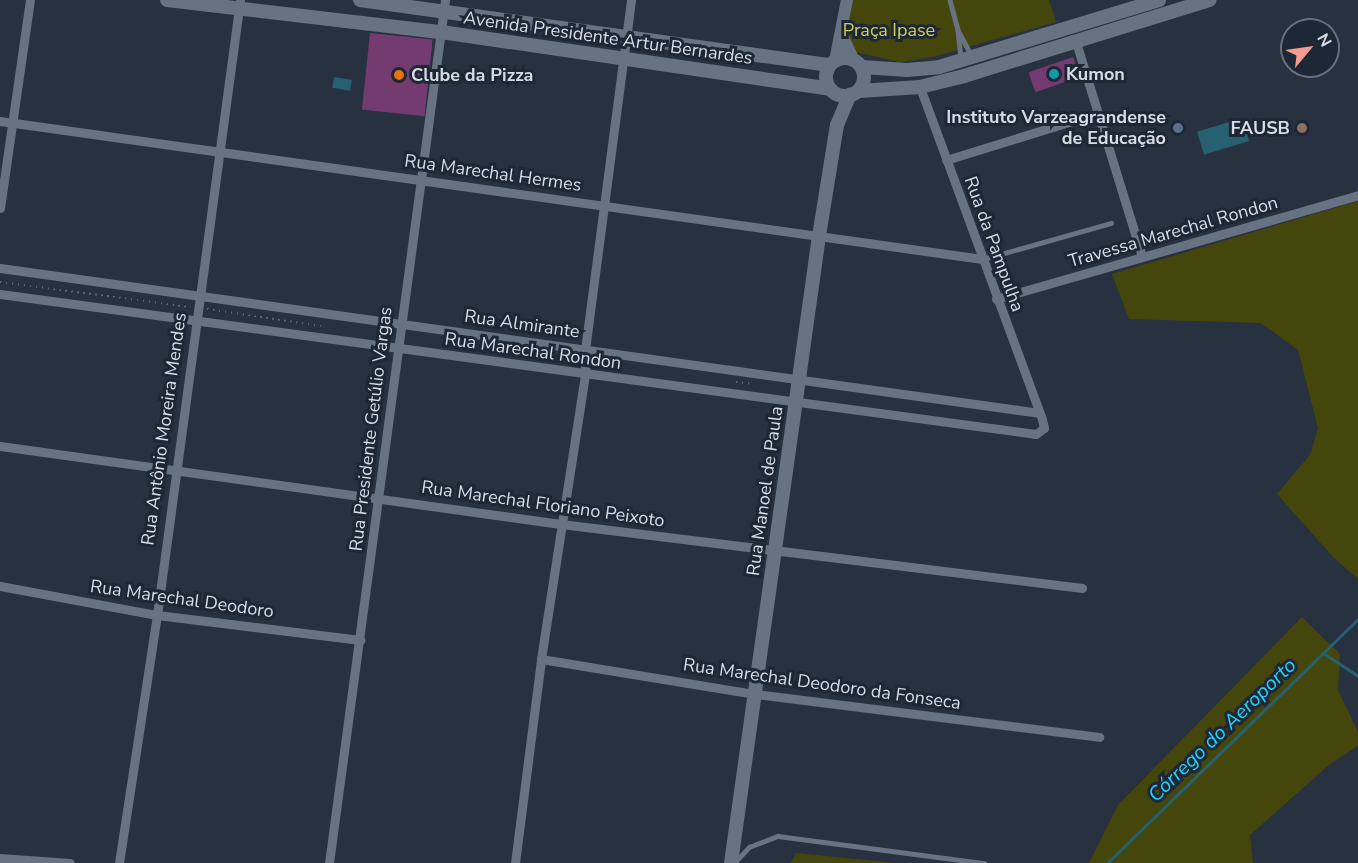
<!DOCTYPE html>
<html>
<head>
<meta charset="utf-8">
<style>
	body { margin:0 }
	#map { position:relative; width:1358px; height:863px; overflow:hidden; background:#283140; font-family:"Nunito Sans",sans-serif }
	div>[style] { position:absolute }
	.green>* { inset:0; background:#45460b }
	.water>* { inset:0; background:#256170; transform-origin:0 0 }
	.stream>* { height:3px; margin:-1.5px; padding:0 1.5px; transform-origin:1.5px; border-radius:1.5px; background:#256170 }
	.building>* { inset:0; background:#743b71; transform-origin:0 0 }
	.path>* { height:2px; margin-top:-1px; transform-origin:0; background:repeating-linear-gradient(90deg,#5c6572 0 1.5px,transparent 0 6px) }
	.service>* { height:4.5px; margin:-2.25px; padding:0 2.25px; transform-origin:2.25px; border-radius:2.25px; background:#677282 }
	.minor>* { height:9px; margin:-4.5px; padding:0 4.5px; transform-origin:4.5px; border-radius:4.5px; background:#677282 }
	.tertiary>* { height:12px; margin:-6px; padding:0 6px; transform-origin:6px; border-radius:6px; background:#677282 }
	.secondary>* { height:14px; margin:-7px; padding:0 7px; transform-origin:7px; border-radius:7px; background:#677282 }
	.secondary>.ring { margin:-7px; padding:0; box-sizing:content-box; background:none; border:14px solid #677282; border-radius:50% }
	.dots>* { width:16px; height:16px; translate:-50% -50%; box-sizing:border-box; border:3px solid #1e2735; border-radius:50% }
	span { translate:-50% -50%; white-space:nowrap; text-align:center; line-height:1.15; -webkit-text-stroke:6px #1e2735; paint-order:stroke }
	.park-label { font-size:18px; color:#cdcf5b }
	.street-label { font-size:18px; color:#d6dce6 }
	.poi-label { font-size:18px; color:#d6dce6; font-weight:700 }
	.left { translate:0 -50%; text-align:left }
	.right { translate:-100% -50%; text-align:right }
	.water-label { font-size:20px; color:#20d3f8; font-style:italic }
	.north { position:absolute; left:1280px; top:18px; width:60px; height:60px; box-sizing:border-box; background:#1e2735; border:2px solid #686f7c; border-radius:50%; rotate:61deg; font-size:16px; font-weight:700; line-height:24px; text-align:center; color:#d6dce6 }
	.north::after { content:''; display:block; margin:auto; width:21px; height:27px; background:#f59c90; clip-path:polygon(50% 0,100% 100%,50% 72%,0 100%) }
</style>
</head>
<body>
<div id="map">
	<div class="green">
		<div style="clip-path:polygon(848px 0,1049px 0,1056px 22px,933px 57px,900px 62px,850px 51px,841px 42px)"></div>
		<div style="clip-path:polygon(1358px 201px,1358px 579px,1334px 558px,1277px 494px,1310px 455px,1318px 428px,1298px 350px,1261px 323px,1129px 319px,1112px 274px)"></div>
		<div style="clip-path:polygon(1302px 617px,1340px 654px,1338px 690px,1358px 732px,1358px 746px,1330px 764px,1250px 835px,1253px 863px,1089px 863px,1118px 805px)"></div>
		<div style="clip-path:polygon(796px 853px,896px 863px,791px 863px)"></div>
	</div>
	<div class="water">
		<div style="left:334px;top:77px;width:18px;height:11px;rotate:9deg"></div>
		<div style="left:1242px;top:118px;width:24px;height:47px;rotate:73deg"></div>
	</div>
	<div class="stream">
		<div style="left:1323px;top:653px;width:42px;rotate:33.3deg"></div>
		<div style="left:1107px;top:863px;width:350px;rotate:-44.2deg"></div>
	</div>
	<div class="building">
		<div style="left:370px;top:33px;width:63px;height:77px;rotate:6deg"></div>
		<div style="left:1073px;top:57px;width:21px;height:47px;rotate:71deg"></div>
	</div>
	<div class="path">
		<div style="left:0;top:282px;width:192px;rotate:7.5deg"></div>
		<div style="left:207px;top:309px;width:115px;rotate:8.5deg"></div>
		<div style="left:736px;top:382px;width:16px;rotate:7deg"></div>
	</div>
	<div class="service">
		<div style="left:950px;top:0;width:31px;rotate:75deg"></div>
		<div style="left:958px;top:30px;width:27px;rotate:62deg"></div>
		<div style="left:958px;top:30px;width:29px;rotate:84deg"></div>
		<div style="left:983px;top:259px;width:133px;rotate:-15.7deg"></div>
		<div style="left:736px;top:861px;width:19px;rotate:-47deg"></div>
		<div style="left:749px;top:847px;width:31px;rotate:-21deg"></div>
		<div style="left:778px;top:836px;width:208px;rotate:7.5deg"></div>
	</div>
	<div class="minor">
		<div style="left:1076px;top:42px;width:224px;rotate:72.9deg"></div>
		<div style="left:0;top:121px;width:992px;rotate:8deg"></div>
		<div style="left:946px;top:160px;width:159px;rotate:-17.2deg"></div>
		<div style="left:0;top:208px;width:210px;rotate:-81.8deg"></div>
		<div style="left:0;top:268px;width:1049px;rotate:7.94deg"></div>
		<div style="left:0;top:294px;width:1045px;rotate:7.7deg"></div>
		<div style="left:1036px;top:434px;width:10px;rotate:-37deg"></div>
		<div style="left:1044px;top:428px;width:9px;rotate:-103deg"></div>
		<div style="left:1042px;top:419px;width:354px;rotate:-110.2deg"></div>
		<div style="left:996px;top:299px;width:377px;rotate:-16deg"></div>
		<div style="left:0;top:446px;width:566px;rotate:7.92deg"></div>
		<div style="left:561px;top:524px;width:525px;rotate:7deg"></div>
		<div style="left:0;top:586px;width:160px;rotate:10.5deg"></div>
		<div style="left:157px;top:615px;width:205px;rotate:7deg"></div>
		<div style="left:541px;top:659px;width:217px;rotate:9.3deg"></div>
		<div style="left:755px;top:694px;width:347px;rotate:7.1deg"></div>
		<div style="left:0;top:858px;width:70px;rotate:4.1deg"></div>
		<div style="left:119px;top:863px;width:251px;rotate:-81.3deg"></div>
		<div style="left:157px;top:615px;width:621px;rotate:-82.31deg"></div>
		<div style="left:329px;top:863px;width:871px;rotate:-82.34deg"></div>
		<div style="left:515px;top:863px;width:206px;rotate:-82.7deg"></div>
		<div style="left:541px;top:659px;width:287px;rotate:-81.2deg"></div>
		<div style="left:585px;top:375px;width:25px;rotate:-90deg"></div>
		<div style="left:585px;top:350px;width:353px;rotate:-82.5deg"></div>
	</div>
	<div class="tertiary">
		<div style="left:842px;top:35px;width:26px;rotate:65deg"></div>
		<div style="left:835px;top:61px;width:62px;rotate:-78.9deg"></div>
	</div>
	<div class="secondary">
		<div style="left:167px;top:0;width:276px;rotate:6.7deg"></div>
		<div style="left:441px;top:32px;width:393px;rotate:8.3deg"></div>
		<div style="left:360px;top:0;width:474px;rotate:7.9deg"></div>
		<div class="ring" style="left:826px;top:58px;width:24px;height:24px"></div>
		<div style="left:862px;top:67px;width:45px;rotate:3.8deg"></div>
		<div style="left:907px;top:70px;width:32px;rotate:-5deg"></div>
		<div style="left:939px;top:67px;width:230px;rotate:-16.9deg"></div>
		<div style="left:859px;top:91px;width:61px;rotate:-3.8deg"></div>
		<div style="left:920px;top:87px;width:45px;rotate:-14deg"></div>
		<div style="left:964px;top:76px;width:257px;rotate:-17.2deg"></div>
		<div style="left:731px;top:863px;width:633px;rotate:-82.01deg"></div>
		<div style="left:819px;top:236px;width:112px;rotate:-80.8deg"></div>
		<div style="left:837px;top:125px;width:33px;rotate:-67deg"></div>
	</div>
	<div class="dots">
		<div style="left:1054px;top:74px;background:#0f9aa8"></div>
		<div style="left:399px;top:75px;background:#e8710a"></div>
		<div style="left:1178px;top:128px;background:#5c6f8a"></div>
		<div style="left:1302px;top:128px;background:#8d6e63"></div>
	</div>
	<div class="park-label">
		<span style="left:889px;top:30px">Praça Ipase</span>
	</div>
	<div class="street-label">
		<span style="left:608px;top:38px;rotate:8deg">Avenida Presidente Artur Bernardes</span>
		<span style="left:493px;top:173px;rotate:8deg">Rua Marechal Hermes</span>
		<span style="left:1173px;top:232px;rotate:-16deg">Travessa Marechal Rondon</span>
		<span style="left:994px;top:244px;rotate:70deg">Rua da Pampulha</span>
		<span style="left:522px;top:324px;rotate:8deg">Rua Almirante</span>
		<span style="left:533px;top:351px;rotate:8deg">Rua Marechal Rondon</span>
		<span style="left:164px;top:429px;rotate:-82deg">Rua Antônio Moreira Mendes</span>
		<span style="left:371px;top:429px;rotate:-83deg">Rua Presidente Getúlio Vargas</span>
		<span style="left:765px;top:491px;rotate:-82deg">Rua Manoel de Paula</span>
		<span style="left:543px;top:504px;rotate:8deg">Rua Marechal Floriano Peixoto</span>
		<span style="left:182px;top:599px;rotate:8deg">Rua Marechal Deodoro</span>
		<span style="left:822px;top:684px;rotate:8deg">Rua Marechal Deodoro da Fonseca</span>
	</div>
	<div class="poi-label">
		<span class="left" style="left:1066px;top:74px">Kumon</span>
		<span class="left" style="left:411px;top:75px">Clube da Pizza</span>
		<span class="right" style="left:1166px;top:128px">Instituto Varzeagrandense<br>de Educação</span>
		<span class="right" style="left:1290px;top:128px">FAUSB</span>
	</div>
	<div class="water-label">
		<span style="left:1222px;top:730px;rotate:-44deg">Córrego do Aeroporto</span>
	</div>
	<div class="north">N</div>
</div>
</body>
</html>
